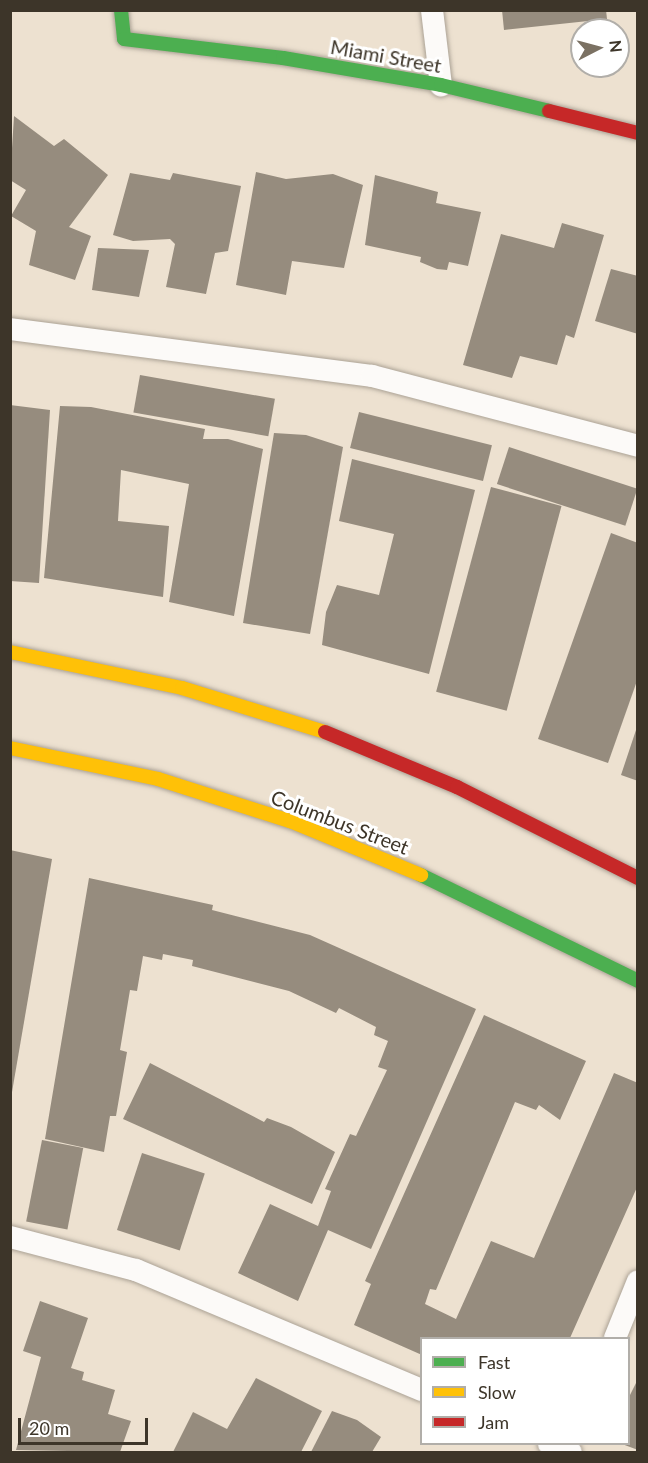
<!DOCTYPE html>
<html>
<head>
<meta charset="utf-8">
<style>
	body { margin:0 }
	#map { position:relative; width:648px; height:1463px; overflow:hidden; background:#ede1d0; font-family:Lato,sans-serif }
	div>[style] { position:absolute }
	.building>* { inset:0; background:#968c7e; transform-origin:0 0 }
	.roads { filter:drop-shadow(0 0 2px #aba295) drop-shadow(0 0 2px #aba295) }
	.lane>* { height:22px; margin:-11px; padding:0 11px; transform-origin:11px; border-radius:11px; background:#fcfaf8 }
	.fast>* { height:14px; margin:-7px; padding:0 7px; transform-origin:7px; border-radius:7px; background:#4caf50 }
	.slow>* { height:14px; margin:-7px; padding:0 7px; transform-origin:7px; border-radius:7px; background:#ffc107 }
	.jam>* { height:14px; margin:-7px; padding:0 7px; transform-origin:7px; border-radius:7px; background:#c62828 }
	span { translate:-50% -50%; white-space:nowrap; text-align:center; line-height:1.15; -webkit-text-stroke:6px #fff; paint-order:stroke }
	.street-label { font-size:20px; color:#3d3529 }
	.frame { position:absolute; inset:0; border:12px solid #3d3529; pointer-events:none }
	.legend { position:absolute; left:420px; top:1337px; width:210px; height:108px; box-sizing:border-box; background:#fff; border:2px solid #b1aea9; margin:0; padding:8px 10px; list-style:none; font-size:18px; color:#3d3529 }
	.legend li { display:flex; align-items:center; gap:12px; height:30px }
	.legend b { width:30px; border:2px solid #b1aea9 }
	.north { position:absolute; left:570px; top:18px; width:60px; height:60px; box-sizing:border-box; background:#fff; border:2px solid #b1aea9; border-radius:50%; rotate:84deg; font-size:16px; font-weight:700; line-height:24px; text-align:center; color:#3d3529 }
	.north::after { content:''; display:block; margin:auto; width:21px; height:27px; background:#7b7163; clip-path:polygon(50% 0,100% 100%,50% 72%,0 100%) }
	.scale { position:absolute; left:18px; top:1418px; width:130px; height:27px; box-sizing:border-box; border:3px solid #3d3529; border-top:0; padding-left:8px; font-size:18px; line-height:21px; white-space:nowrap; color:#3d3529; -webkit-text-stroke:4px #fff; paint-order:stroke }
</style>
</head>
<body>
<div id="map">
	<div class="building">
		<div style="clip-path:polygon(502px 10px,606px 10px,607px 19px,504px 30px)"></div>
		<div style="clip-path:polygon(14px 116px,54px 146px,64px 139px,108px 175px,69px 227px,91px 236px,75px 280px,29px 265px,36px 231px,11px 216px,26px 190px,10px 180px)"></div>
		<div style="clip-path:polygon(256px 172px,286px 179px,333px 174px,363px 185px,344px 268px,292px 261px,286px 295px,236px 285px)"></div>
		<div style="clip-path:polygon(130px 173px,170px 180px,173px 173px,241px 186px,228px 251px,215px 253px,206px 294px,166px 287px,175px 244px,170px 239px,133px 241px,113px 235px)"></div>
		<div style="clip-path:polygon(375px 175px,438px 192px,436px 203px,481px 212px,468px 266px,449px 262px,447px 270px,437px 269px,420px 262px,421px 257px,365px 245px)"></div>
		<div style="clip-path:polygon(562px 223px,604px 235px,574px 338px,566px 335px,557px 365px,520px 356px,512px 378px,463px 365px,501px 234px,554px 248px)"></div>
		<div style="clip-path:polygon(98px 248px,149px 250px,139px 297px,92px 290px)"></div>
		<div style="clip-path:polygon(611px 269px,638px 276px,638px 334px,595px 321px)"></div>
		<div style="left:140px;top:375px;width:137px;height:38px;rotate:10deg"></div>
		<div style="clip-path:polygon(10px 405px,50px 410px,39px 583px,10px 581px)"></div>
		<div style="clip-path:polygon(60px 406px,91px 407px,205px 429px,203px 439px,228px 439px,263px 449px,234px 616px,169px 602px,189px 484px,121px 470px,118px 521px,169px 526px,163px 597px,44px 578px)"></div>
		<div style="left:359px;top:412px;width:137px;height:37px;rotate:14deg"></div>
		<div style="clip-path:polygon(274px 433px,306px 435px,343px 447px,310px 634px,243px 623px)"></div>
		<div style="left:509px;top:447px;width:135px;height:39px;rotate:18deg"></div>
		<div style="clip-path:polygon(352px 459px,475px 490px,429px 674px,322px 645px,326px 612px,337px 585px,379px 595px,394px 534px,339px 521px)"></div>
		<div style="left:491px;top:487px;width:73px;height:212px;rotate:15deg"></div>
		<div style="clip-path:polygon(611px 533px,638px 543px,638px 678px,608px 763px,538px 739px)"></div>
		<div style="clip-path:polygon(637px 727px,638px 727px,638px 781px,621px 775px)"></div>
		<div style="clip-path:polygon(10px 850px,52px 859px,12px 1092px,10px 1092px)"></div>
		<div style="clip-path:polygon(89px 878px,213px 905px,212px 910px,310px 935px,476px 1009px,371px 1249px,328px 1230px,298px 1301px,238px 1273px,270px 1204px,318px 1226px,331px 1191px,325px 1189px,350px 1134px,356px 1136px,387px 1070px,378px 1067px,388px 1041px,374px 1035px,376px 1027px,339px 1008px,336px 1013px,289px 991px,192px 966px,193px 960px,163px 954px,162px 960px,143px 956px,137px 991px,130px 990px,120px 1050px,127px 1052px,116px 1116px,110px 1116px,104px 1152px,45px 1139px)"></div>
		<div style="clip-path:polygon(484px 1015px,586px 1061px,560px 1120px,539px 1105px,536px 1110px,515px 1102px,436px 1290px,430px 1289px,425px 1304px,456px 1319px,491px 1241px,534px 1258px,614px 1073px,638px 1083px,638px 1185px,570px 1338px,422px 1338px,422px 1355px,354px 1325px,371px 1284px,365px 1281px)"></div>
		<div style="clip-path:polygon(150px 1063px,264px 1122px,267px 1118px,291px 1127px,335px 1152px,312px 1204px,123px 1119px)"></div>
		<div style="left:42px;top:1140px;width:42px;height:83px;rotate:11deg"></div>
		<div style="left:142px;top:1153px;width:66px;height:81px;rotate:18deg"></div>
		<div style="clip-path:polygon(40px 1301px,88px 1318px,71px 1368px,84px 1372px,82px 1380px,115px 1390px,108px 1414px,131px 1421px,120px 1452px,16px 1450px,41px 1357px,23px 1351px)"></div>
		<div style="clip-path:polygon(256px 1378px,322px 1411px,301px 1452px,173px 1452px,193px 1412px,227px 1429px)"></div>
		<div style="clip-path:polygon(638px 1379px,638px 1450px,622px 1444px,628px 1444px,628px 1399px)"></div>
		<div style="clip-path:polygon(332px 1411px,357px 1420px,381px 1437px,372px 1452px,311px 1452px)"></div>
	</div>
	<div class="roads">
		<div class="lane">
			<div style="left:432px;top:10px;width:76px;rotate:83.2deg"></div>
			<div style="left:10px;top:329px;width:365px;rotate:7.4deg"></div>
			<div style="left:372px;top:376px;width:275px;rotate:14.7deg"></div>
			<div style="left:10px;top:1237px;width:130px;rotate:14.7deg"></div>
			<div style="left:136px;top:1270px;width:310px;rotate:22.8deg"></div>
			<div style="left:615px;top:1338px;width:61px;rotate:-68deg"></div>
			<div style="left:549px;top:1444px;width:23px;rotate:20deg"></div>
		</div>
		<div class="fast">
			<div style="left:121px;top:10px;width:29px;rotate:84deg"></div>
			<div style="left:124px;top:39px;width:160px;rotate:6.8deg"></div>
			<div style="left:283px;top:58px;width:160px;rotate:9.7deg"></div>
			<div style="left:441px;top:85px;width:111px;rotate:13.5deg"></div>
			<div style="left:421px;top:875px;width:242px;rotate:26deg"></div>
		</div>
		<div class="slow">
			<div style="left:10px;top:652px;width:176px;rotate:11.8deg"></div>
			<div style="left:182px;top:688px;width:150px;rotate:17.1deg"></div>
			<div style="left:10px;top:748px;width:151px;rotate:11.8deg"></div>
			<div style="left:158px;top:779px;width:139px;rotate:17.7deg"></div>
			<div style="left:290px;top:821px;width:142px;rotate:22.4deg"></div>
		</div>
		<div class="jam">
			<div style="left:549px;top:111px;width:92px;rotate:13.9deg"></div>
			<div style="left:325px;top:732px;width:143px;rotate:22.6deg"></div>
			<div style="left:457px;top:787px;width:203px;rotate:26.7deg"></div>
		</div>
	</div>
	<div class="street-label">
		<span style="left:386px;top:56px;rotate:10deg">Miami Street</span>
		<span style="left:340px;top:822px;rotate:21deg">Columbus Street</span>
	</div>
	<div class="frame"></div>
	<ul class="legend">
	<li><b style="height:8px;background:#4caf50"></b>Fast</li>
	<li><b style="height:8px;background:#ffc107"></b>Slow</li>
	<li><b style="height:8px;background:#c62828"></b>Jam</li>
	</ul>
	<div class="north">N</div>
	<div class="scale">20 m</div>
</div>
</body>
</html>
